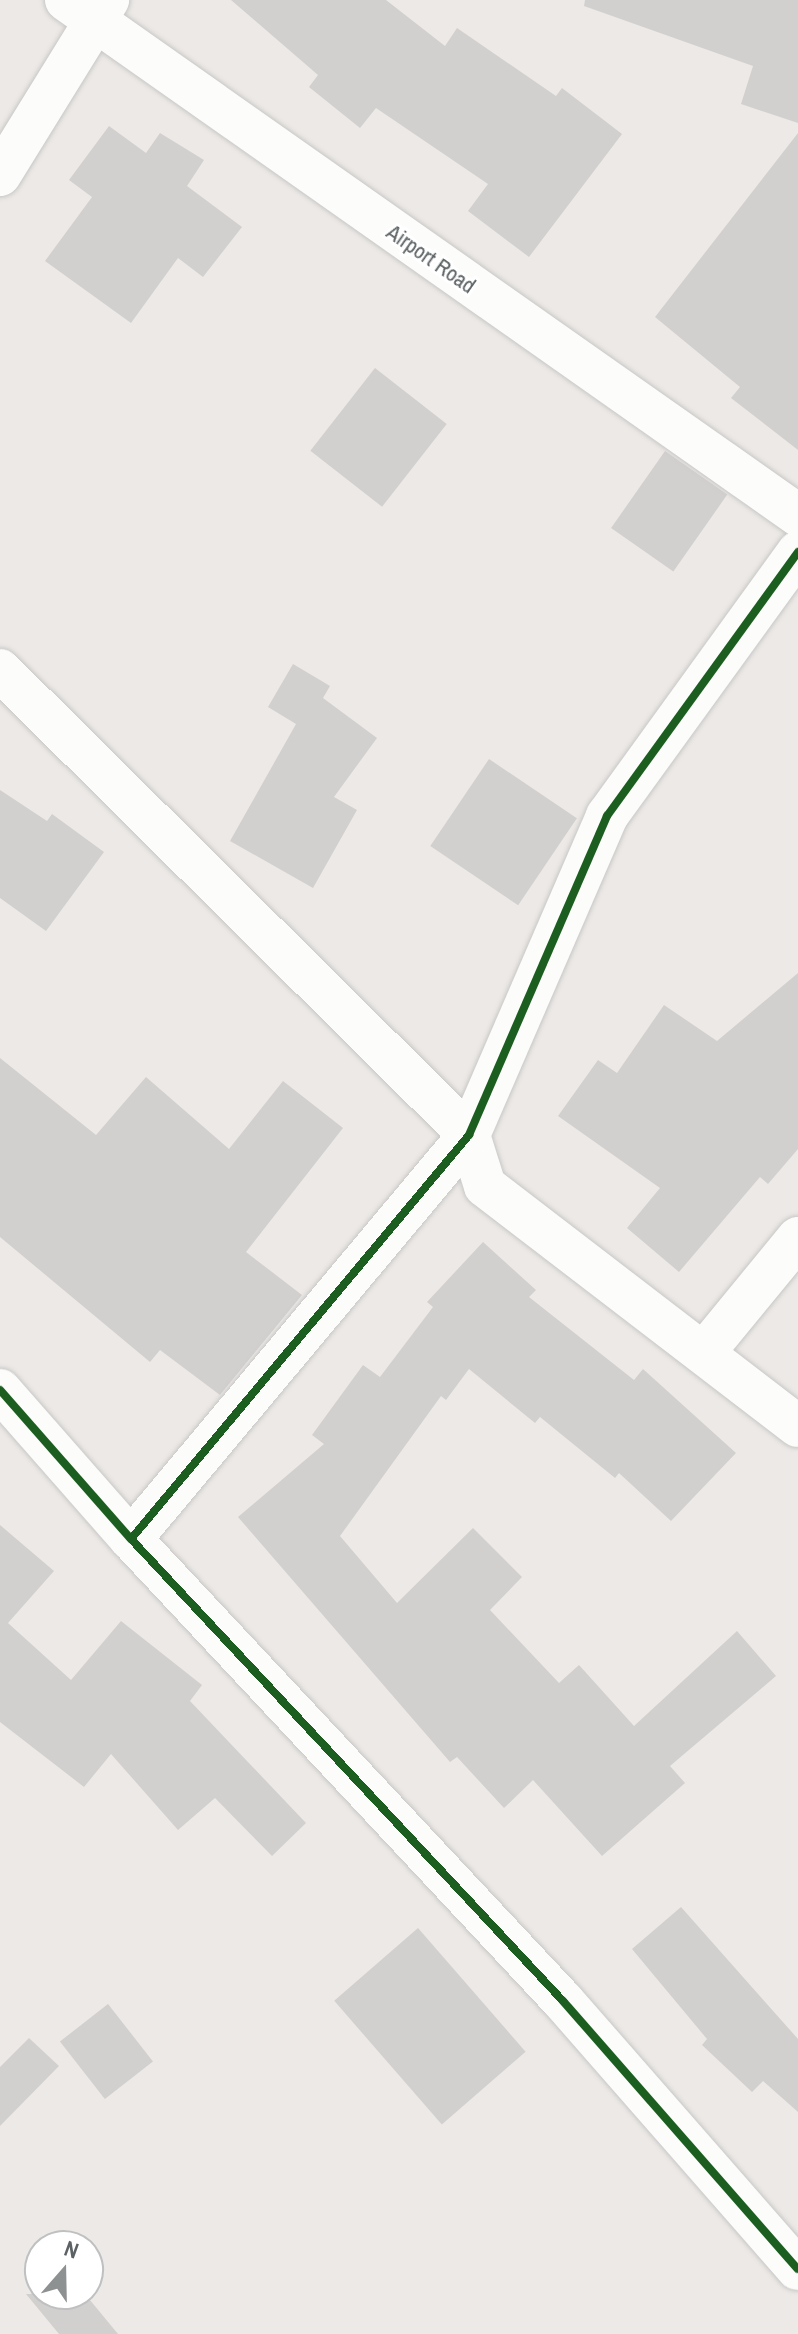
<!DOCTYPE html>
<html>
<head>
<meta charset="utf-8">
<style>
	body { margin:0 }
	#map { position:relative; width:798px; height:2334px; overflow:hidden; background:#ece9e6; font-family:"Archivo Narrow",sans-serif }
	div>[style] { position:absolute }
	.building>* { inset:0; background:#d2d0cf; transform-origin:0 0 }
	.roads { filter:drop-shadow(0 0 2px #c8c7c6) drop-shadow(0 0 2px #c8c7c6) }
	.street>* { height:42px; margin:-21px; padding:0 21px; transform-origin:21px; border-radius:21px; background:#fcfcfb }
	.cycleway>* { height:8px; margin:-4px; padding:0 4px; transform-origin:4px; border-radius:4px; background:#1b5e20 }
	span { translate:-50% -50%; white-space:nowrap; text-align:center; line-height:1.15; -webkit-text-stroke:6px #fff; paint-order:stroke }
	.street-label { font-size:22px; color:#5c6264 }
	.north { position:absolute; left:24px; top:2230px; width:80px; height:80px; box-sizing:border-box; background:#fff; border:2px solid #bec0c1; border-radius:50%; rotate:20deg; font-size:22px; font-weight:700; line-height:32px; text-align:center; color:#5c6264 }
	.north::after { content:''; display:block; margin:auto; width:28px; height:36px; background:#8e9192; clip-path:polygon(50% 0,100% 100%,50% 72%,0 100%) }
</style>
</head>
<body>
<div id="map">
	<div class="building">
		<div style="clip-path:polygon(231px 0,386px 0,445px 46px,457px 28px,556px 96px,562px 88px,622px 134px,529px 257px,468px 211px,488px 184px,376px 108px,360px 128px,309px 87px,318px 75px)"></div>
		<div style="clip-path:polygon(585px 0,798px 0,798px 123px,741px 104px,753px 66px,584px 6px)"></div>
		<div style="clip-path:polygon(109px 126px,146px 153px,160px 133px,204px 160px,187px 186px,242px 227px,203px 277px,178px 258px,131px 323px,45px 261px,92px 197px,69px 180px)"></div>
		<div style="clip-path:polygon(798px 133px,798px 450px,731px 398px,740px 387px,655px 317px)"></div>
		<div style="left:375px;top:368px;width:91px;height:105px;rotate:38deg"></div>
		<div style="left:665px;top:451px;width:76px;height:94px;rotate:35deg"></div>
		<div style="clip-path:polygon(293px 664px,330px 686px,323px 698px,377px 738px,334px 797px,357px 810px,313px 888px,230px 841px,296px 724px,268px 707px)"></div>
		<div style="left:489px;top:759px;width:106px;height:105px;rotate:34deg"></div>
		<div style="clip-path:polygon(0 790px,47px 821px,52px 814px,104px 852px,46px 931px,0 898px)"></div>
		<div style="clip-path:polygon(798px 973px,798px 1149px,768px 1184px,760px 1177px,679px 1272px,627px 1228px,660px 1188px,558px 1116px,598px 1060px,617px 1073px,664px 1005px,717px 1041px)"></div>
		<div style="clip-path:polygon(0 1058px,96px 1135px,146px 1077px,229px 1149px,283px 1081px,343px 1128px,246px 1252px,302px 1295px,220px 1395px,160px 1350px,150px 1362px,0 1237px)"></div>
		<div style="clip-path:polygon(483px 1242px,536px 1290px,529px 1297px,634px 1380px,643px 1369px,736px 1453px,671px 1521px,619px 1473px,615px 1478px,540px 1417px,535px 1423px,469px 1369px,446px 1400px,441px 1396px,340px 1536px,397px 1603px,473px 1528px,522px 1577px,490px 1610px,559px 1683px,579px 1665px,634px 1726px,737px 1631px,776px 1676px,670px 1766px,685px 1783px,602px 1856px,533px 1780px,504px 1808px,457px 1757px,450px 1762px,238px 1517px,324px 1444px,312px 1435px,363px 1365px,380px 1377px,433px 1307px,427px 1302px)"></div>
		<div style="clip-path:polygon(0 1525px,54px 1571px,8px 1623px,71px 1680px,121px 1621px,202px 1685px,190px 1701px,306px 1823px,272px 1856px,215px 1798px,178px 1830px,111px 1754px,84px 1787px,0 1722px)"></div>
		<div style="clip-path:polygon(681px 1907px,798px 2039px,798px 2112px,763px 2081px,752px 2092px,702px 2045px,707px 2039px,632px 1949px)"></div>
		<div style="left:418px;top:1928px;width:164px;height:111px;rotate:49deg"></div>
		<div style="left:108px;top:2004px;width:73px;height:61px;rotate:52deg"></div>
		<div style="clip-path:polygon(29px 2038px,59px 2066px,0 2126px,0 2067px)"></div>
		<div style="clip-path:polygon(26px 2294px,85px 2294px,118px 2334px,59px 2334px)"></div>
	</div>
	<div class="roads">
		<div class="street">
			<div style="left:66px;top:0;width:895px;rotate:35.13deg"></div>
			<div style="left:0;top:175px;width:206px;rotate:-58.3deg"></div>
			<div style="left:0;top:670px;width:660px;rotate:44.75deg"></div>
			<div style="left:469px;top:1135px;width:53px;rotate:72.6deg"></div>
			<div style="left:485px;top:1186px;width:394px;rotate:37.5deg"></div>
			<div style="left:706px;top:1350px;width:145px;rotate:-50.6deg"></div>
			<div style="left:0;top:1390px;width:198px;rotate:48.7deg"></div>
			<div style="left:131px;top:1539px;width:633px;rotate:46.92deg"></div>
			<div style="left:563px;top:2001px;width:356px;rotate:48.8deg"></div>
			<div style="left:131px;top:1539px;width:527px;rotate:-50.08deg"></div>
			<div style="left:469px;top:1135px;width:348px;rotate:-66.6deg"></div>
			<div style="left:607px;top:816px;width:326px;rotate:-54.1deg"></div>
		</div>
	</div>
	<div class="cycleway">
		<div style="left:0;top:1390px;width:198px;rotate:48.7deg"></div>
		<div style="left:131px;top:1539px;width:633px;rotate:46.92deg"></div>
		<div style="left:563px;top:2001px;width:356px;rotate:48.8deg"></div>
		<div style="left:131px;top:1539px;width:527px;rotate:-50.08deg"></div>
		<div style="left:469px;top:1135px;width:348px;rotate:-66.6deg"></div>
		<div style="left:607px;top:816px;width:326px;rotate:-54.1deg"></div>
	</div>
	<div class="street-label">
		<span style="left:431px;top:259px;rotate:35deg">Airport Road</span>
	</div>
	<div class="north">N</div>
</div>
</body>
</html>
